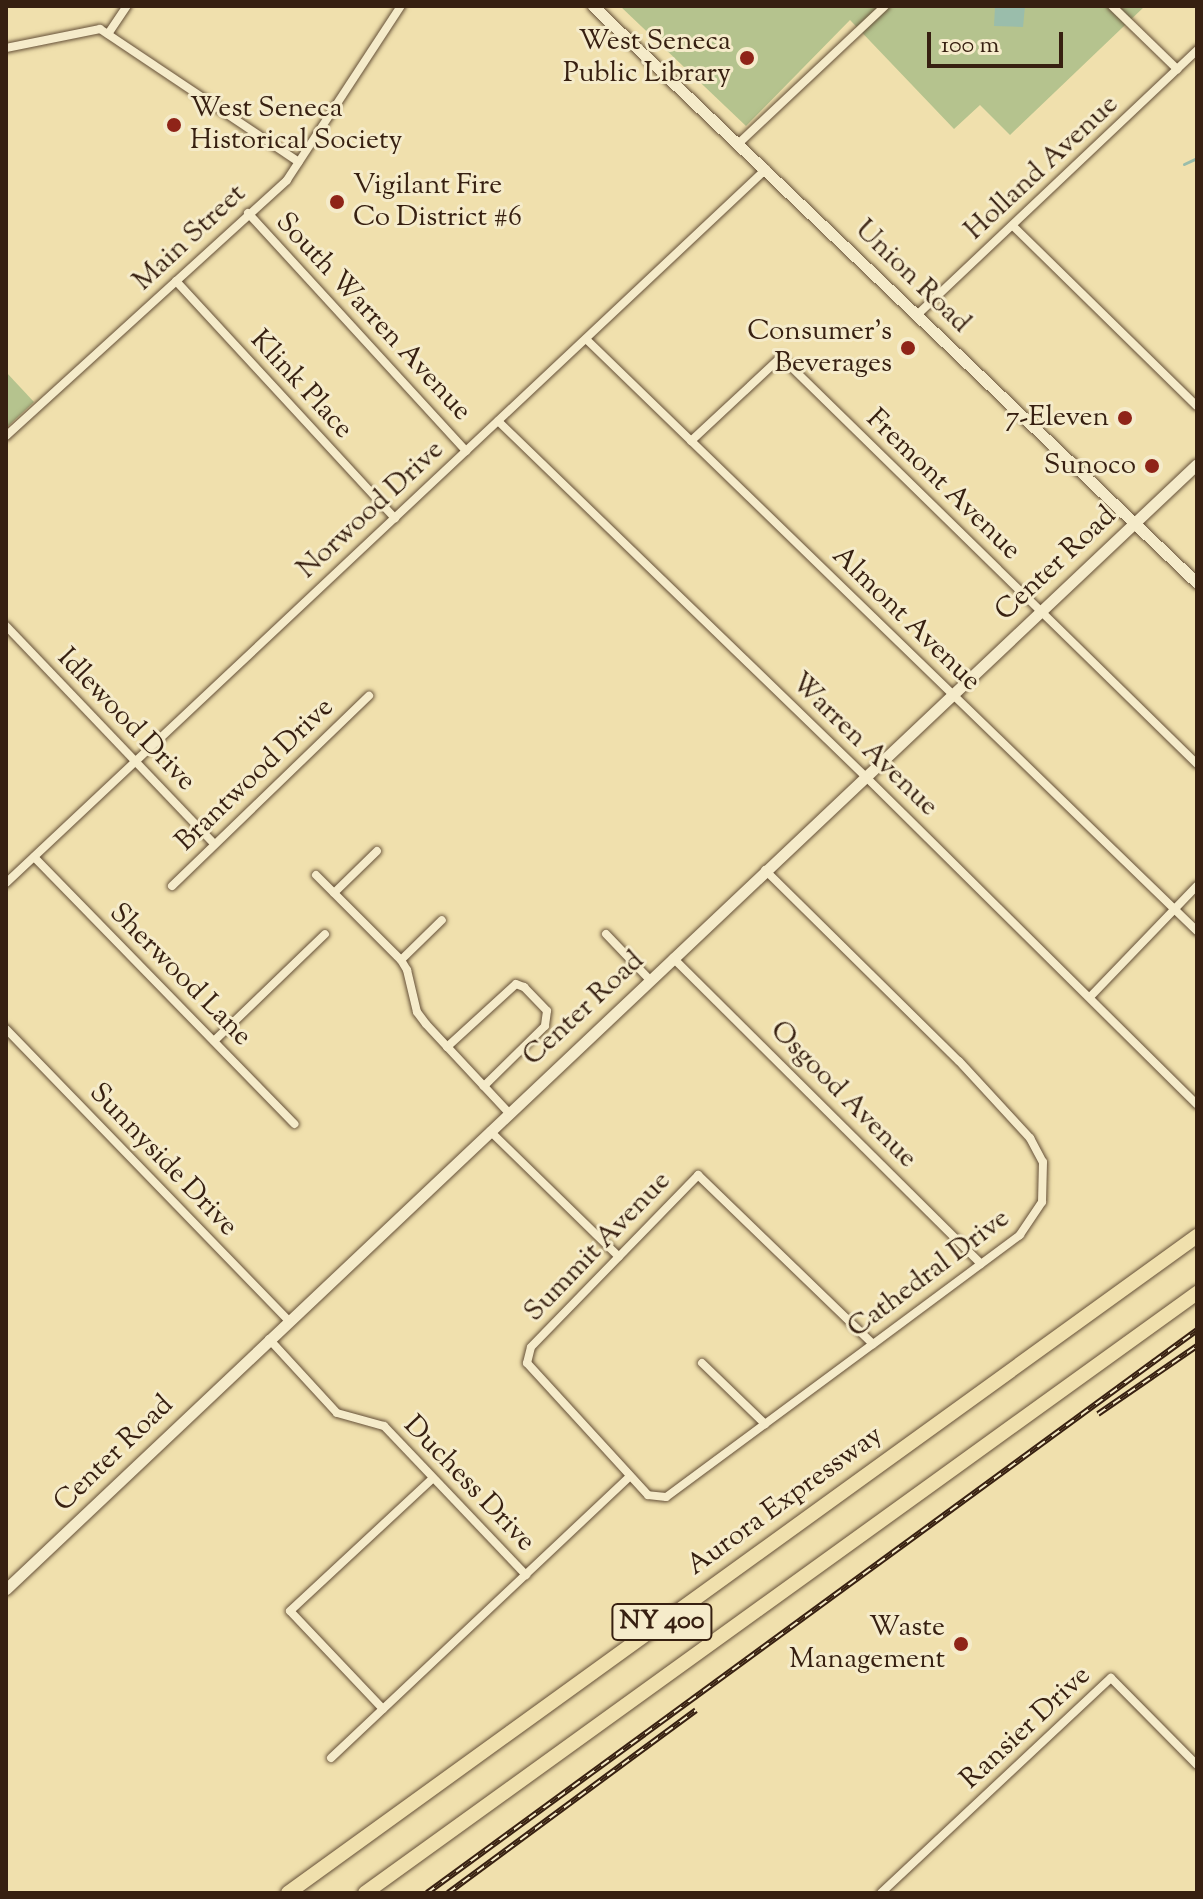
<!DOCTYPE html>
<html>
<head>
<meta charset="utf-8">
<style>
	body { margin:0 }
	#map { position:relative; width:1203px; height:1899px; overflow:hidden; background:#f0e0ad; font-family:"Sorts Mill Goudy",serif }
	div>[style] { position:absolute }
	.green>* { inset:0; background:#b5c38e }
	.water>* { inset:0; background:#9abdab }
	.stream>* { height:3px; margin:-1.5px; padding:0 1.5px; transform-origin:1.5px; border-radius:1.5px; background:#9abdab }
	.roads { filter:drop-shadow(0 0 2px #655038) drop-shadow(0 0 2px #655038) }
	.minor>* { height:8px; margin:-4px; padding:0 4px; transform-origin:4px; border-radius:4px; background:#f5ebca }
	.secondary>* { height:11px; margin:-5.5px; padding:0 5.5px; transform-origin:5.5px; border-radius:5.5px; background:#f5ebca }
	.motorway>* { height:14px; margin:-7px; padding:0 7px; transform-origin:7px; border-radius:7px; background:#f0e0ad }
	.rail>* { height:6px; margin-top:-3px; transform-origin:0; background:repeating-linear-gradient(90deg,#f5ebca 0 9px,#372011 0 18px); box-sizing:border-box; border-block:2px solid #372011 }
	.dots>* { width:22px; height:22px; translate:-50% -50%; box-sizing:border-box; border:4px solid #f5ebca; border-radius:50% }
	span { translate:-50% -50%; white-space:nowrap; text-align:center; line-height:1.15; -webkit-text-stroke:6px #f5ebca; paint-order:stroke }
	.shield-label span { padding:2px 6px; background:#f5ebca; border:2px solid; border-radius:6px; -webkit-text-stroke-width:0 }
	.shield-label { font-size:26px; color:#372011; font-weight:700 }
	.poi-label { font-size:28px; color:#372011 }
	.right { translate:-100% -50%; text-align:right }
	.left { translate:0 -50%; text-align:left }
	.street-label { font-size:28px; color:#372011 }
	.frame { position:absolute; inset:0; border:8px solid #372011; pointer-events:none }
	.scale { position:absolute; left:927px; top:32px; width:136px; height:36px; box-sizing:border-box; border:4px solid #372011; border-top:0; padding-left:10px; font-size:24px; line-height:28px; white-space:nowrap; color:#372011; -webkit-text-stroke:6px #f5ebca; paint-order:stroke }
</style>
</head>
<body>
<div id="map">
	<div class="green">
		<div style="clip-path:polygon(620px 6px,1145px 6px,1010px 135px,980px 105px,954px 129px,850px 20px,746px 126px)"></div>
		<div style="clip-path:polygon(6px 372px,34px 402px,6px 428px)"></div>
	</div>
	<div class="water">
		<div style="clip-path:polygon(1025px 6px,1023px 27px,994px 26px,995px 7px)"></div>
	</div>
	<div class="stream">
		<div style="left:1184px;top:164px;width:14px;rotate:-25deg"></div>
	</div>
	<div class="roads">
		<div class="minor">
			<div style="left:1112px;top:6px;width:91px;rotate:44.1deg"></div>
			<div style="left:108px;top:34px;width:34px;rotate:-56deg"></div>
			<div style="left:6px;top:48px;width:96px;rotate:-11.4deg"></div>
			<div style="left:100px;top:29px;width:239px;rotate:33.8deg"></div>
			<div style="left:739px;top:143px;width:200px;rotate:-43.2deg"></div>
			<div style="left:248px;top:213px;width:323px;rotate:47.5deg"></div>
			<div style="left:1013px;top:226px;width:257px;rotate:44.4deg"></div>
			<div style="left:176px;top:281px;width:323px;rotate:47.3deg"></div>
			<div style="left:917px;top:315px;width:386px;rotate:-43.4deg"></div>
			<div style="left:586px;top:339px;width:851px;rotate:44.1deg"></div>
			<div style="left:498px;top:421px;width:511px;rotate:44.05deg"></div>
			<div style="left:865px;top:776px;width:467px;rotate:44.7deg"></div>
			<div style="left:6px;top:436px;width:380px;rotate:-42.3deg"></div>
			<div style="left:287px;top:180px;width:208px;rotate:-56.8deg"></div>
			<div style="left:691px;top:441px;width:123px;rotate:-43deg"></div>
			<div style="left:781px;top:357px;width:582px;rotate:44.37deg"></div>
			<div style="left:6px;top:626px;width:301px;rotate:46.3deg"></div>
			<div style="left:34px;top:857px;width:373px;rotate:45.7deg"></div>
			<div style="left:765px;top:870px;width:272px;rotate:44.6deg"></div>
			<div style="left:959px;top:1061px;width:105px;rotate:47.3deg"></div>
			<div style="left:1030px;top:1138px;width:27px;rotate:62deg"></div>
			<div style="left:1043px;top:1162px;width:40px;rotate:91.4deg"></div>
			<div style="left:1042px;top:1202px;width:40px;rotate:124deg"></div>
			<div style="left:1020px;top:1235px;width:183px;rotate:143.4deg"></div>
			<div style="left:873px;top:1344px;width:257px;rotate:143.5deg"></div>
			<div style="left:666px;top:1497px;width:18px;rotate:-174deg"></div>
			<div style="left:648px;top:1495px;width:179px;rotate:-132.5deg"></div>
			<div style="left:527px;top:1363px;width:16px;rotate:-76deg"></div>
			<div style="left:531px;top:1347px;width:240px;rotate:-45.8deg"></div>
			<div style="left:698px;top:1175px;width:243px;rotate:44deg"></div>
			<div style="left:316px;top:875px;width:120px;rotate:45deg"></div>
			<div style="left:401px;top:960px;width:12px;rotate:59deg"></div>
			<div style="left:407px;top:970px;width:43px;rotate:76.6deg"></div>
			<div style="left:417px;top:1012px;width:15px;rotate:53deg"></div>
			<div style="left:426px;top:1024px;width:122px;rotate:47deg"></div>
			<div style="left:6px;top:883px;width:1043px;rotate:-43.21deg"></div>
			<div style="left:172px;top:886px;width:274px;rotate:-44deg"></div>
			<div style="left:334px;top:893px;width:60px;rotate:-44.3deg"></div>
			<div style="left:606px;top:934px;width:64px;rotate:46.3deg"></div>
			<div style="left:673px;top:958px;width:434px;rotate:44.8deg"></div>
			<div style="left:401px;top:960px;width:57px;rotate:-44.3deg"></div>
			<div style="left:1090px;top:997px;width:154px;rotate:-46.1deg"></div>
			<div style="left:6px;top:1029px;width:407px;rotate:45.9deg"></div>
			<div style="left:214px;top:1041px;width:154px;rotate:-43.9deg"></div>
			<div style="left:447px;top:1047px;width:93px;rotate:-42.4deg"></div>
			<div style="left:516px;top:984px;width:9px;rotate:21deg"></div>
			<div style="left:524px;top:987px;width:33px;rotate:46deg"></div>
			<div style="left:547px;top:1011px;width:15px;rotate:98deg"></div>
			<div style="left:545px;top:1026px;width:86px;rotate:135.5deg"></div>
			<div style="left:490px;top:1131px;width:180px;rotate:44.3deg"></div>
			<div style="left:269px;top:1339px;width:100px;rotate:47.4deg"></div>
			<div style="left:337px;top:1413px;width:49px;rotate:15.5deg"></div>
			<div style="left:384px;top:1426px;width:206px;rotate:46.4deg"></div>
			<div style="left:702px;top:1363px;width:88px;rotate:44.1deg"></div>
			<div style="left:383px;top:1709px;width:135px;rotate:-133.5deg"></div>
			<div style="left:290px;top:1611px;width:195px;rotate:-42.9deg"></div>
			<div style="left:331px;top:1758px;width:411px;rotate:-43.3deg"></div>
			<div style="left:881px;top:1893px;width:315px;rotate:-43.1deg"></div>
			<div style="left:1111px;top:1678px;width:122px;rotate:45.3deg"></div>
		</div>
		<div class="secondary">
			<div style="left:593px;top:6px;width:835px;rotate:43.69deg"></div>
			<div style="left:6px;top:1589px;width:1638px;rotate:-43.37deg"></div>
		</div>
		<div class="motorway">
			<div style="left:288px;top:1893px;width:1122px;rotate:-35.86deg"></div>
			<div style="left:365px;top:1893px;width:1026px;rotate:-35.8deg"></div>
		</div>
	</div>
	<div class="rail">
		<div style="left:1098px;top:1414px;width:120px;rotate:-34.5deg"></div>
		<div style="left:427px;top:1893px;width:954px;rotate:-36.17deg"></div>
		<div style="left:448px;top:1893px;width:308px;rotate:-36.4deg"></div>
	</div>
	<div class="dots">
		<div style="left:747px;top:58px;background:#8f2418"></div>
		<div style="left:174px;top:125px;background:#8f2418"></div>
		<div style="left:337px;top:202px;background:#8f2418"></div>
		<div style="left:908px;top:348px;background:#8f2418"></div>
		<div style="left:1125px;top:418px;background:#8f2418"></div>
		<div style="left:1152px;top:466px;background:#8f2418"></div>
		<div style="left:961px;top:1644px;background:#8f2418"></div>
	</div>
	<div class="shield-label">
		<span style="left:662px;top:1622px">NY 400</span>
	</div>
	<div class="poi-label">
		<span class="right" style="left:731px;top:58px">West Seneca<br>Public Library</span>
		<span class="left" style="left:190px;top:125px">West Seneca<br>Historical Society</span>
		<span class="left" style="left:353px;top:202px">Vigilant Fire<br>Co District #6</span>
		<span class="right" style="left:892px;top:348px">Consumer's<br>Beverages</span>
		<span class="right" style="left:1109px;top:418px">7-Eleven</span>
		<span class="right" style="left:1136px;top:466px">Sunoco</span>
		<span class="right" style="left:945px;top:1644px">Waste<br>Management</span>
	</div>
	<div class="street-label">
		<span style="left:1042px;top:168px;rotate:-43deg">Holland Avenue</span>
		<span style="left:190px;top:238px;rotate:-43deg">Main Street</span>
		<span style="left:912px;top:277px;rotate:44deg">Union Road</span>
		<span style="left:373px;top:317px;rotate:47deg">South Warren Avenue</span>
		<span style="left:301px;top:385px;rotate:47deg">Klink Place</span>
		<span style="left:943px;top:485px;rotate:44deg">Fremont Avenue</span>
		<span style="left:371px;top:510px;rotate:-43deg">Norwood Drive</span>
		<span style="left:1056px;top:564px;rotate:-43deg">Center Road</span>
		<span style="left:906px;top:619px;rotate:44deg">Almont Avenue</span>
		<span style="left:126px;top:720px;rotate:46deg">Idlewood Drive</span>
		<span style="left:864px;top:745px;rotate:44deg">Warren Avenue</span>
		<span style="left:255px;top:775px;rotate:-44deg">Brantwood Drive</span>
		<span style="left:180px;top:975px;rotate:45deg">Sherwood Lane</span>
		<span style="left:584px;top:1009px;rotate:-43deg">Center Road</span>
		<span style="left:843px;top:1095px;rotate:45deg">Osgood Avenue</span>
		<span style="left:163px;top:1160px;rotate:46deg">Sunnyside Drive</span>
		<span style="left:598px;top:1247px;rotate:-46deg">Summit Avenue</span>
		<span style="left:929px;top:1274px;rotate:-37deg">Cathedral Drive</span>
		<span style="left:114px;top:1454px;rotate:-44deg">Center Road</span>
		<span style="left:469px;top:1484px;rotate:46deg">Duchess Drive</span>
		<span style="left:785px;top:1501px;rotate:-36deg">Aurora Expressway</span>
		<span style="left:1026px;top:1728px;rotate:-43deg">Ransier Drive</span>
	</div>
	<div class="frame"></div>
	<div class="scale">100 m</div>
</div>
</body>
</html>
